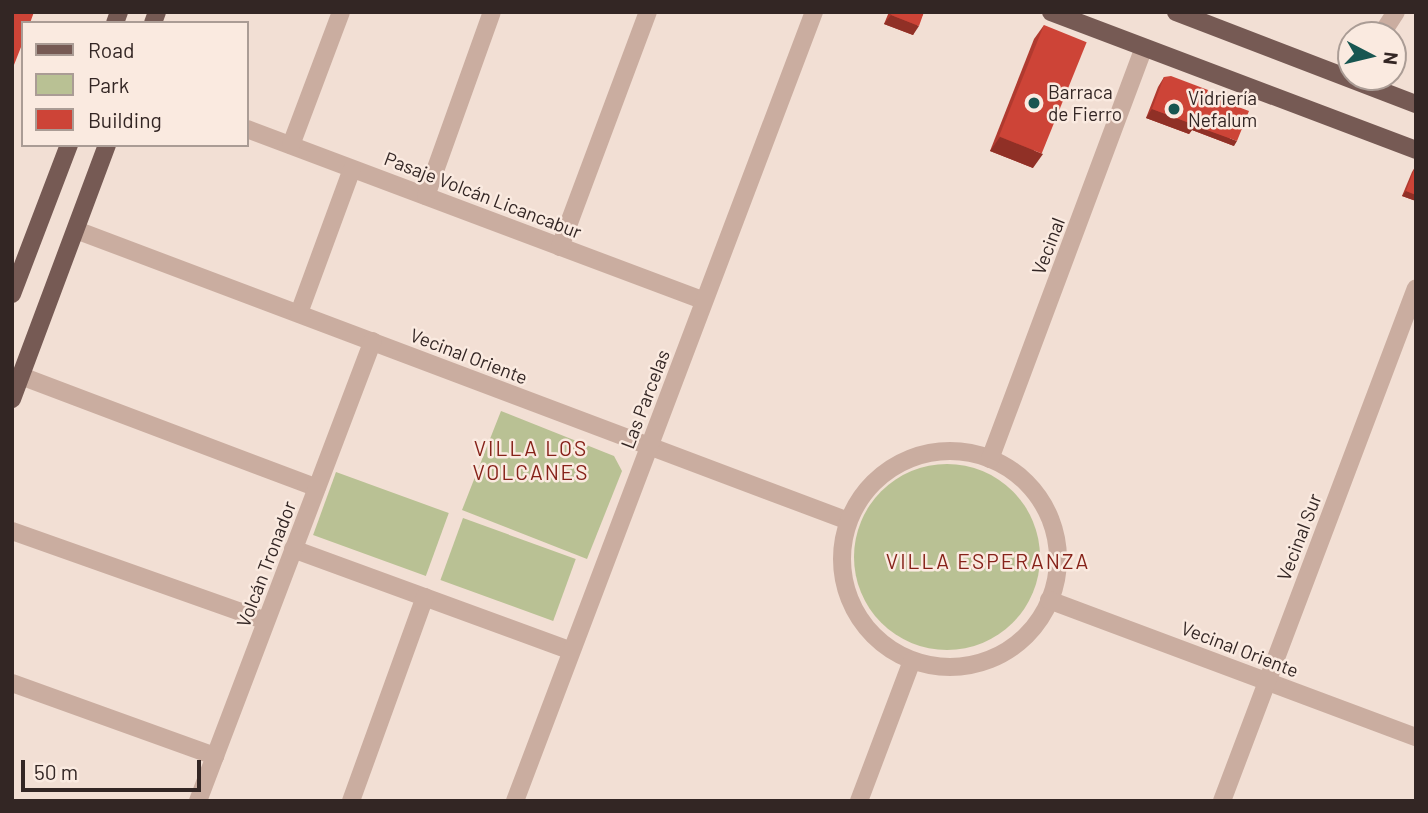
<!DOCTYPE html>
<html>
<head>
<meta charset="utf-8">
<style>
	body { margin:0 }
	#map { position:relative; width:1428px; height:813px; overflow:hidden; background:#f2dfd4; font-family:Barlow,sans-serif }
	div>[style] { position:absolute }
	.green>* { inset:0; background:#b9c194; transform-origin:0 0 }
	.round { border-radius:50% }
	.minor>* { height:18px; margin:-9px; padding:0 9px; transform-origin:9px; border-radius:9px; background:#caada0 }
	.minor>.ring { margin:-9px; padding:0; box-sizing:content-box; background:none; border:18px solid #caada0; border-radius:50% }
	.primary>* { height:18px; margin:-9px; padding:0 9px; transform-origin:9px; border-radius:9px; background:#765a54 }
	.wall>* { inset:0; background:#b03a2f }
	.shaded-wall>* { inset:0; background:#903026 }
	.building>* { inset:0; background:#cd4437; transform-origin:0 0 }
	.dots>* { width:19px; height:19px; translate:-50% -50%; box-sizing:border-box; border:4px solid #faeae0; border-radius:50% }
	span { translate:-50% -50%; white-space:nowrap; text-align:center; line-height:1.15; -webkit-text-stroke:5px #faeae0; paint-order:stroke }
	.poi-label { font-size:19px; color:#332624 }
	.left { translate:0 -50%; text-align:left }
	.street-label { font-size:19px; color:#332624 }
	.neighbourhood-label { font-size:21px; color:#862219; letter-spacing:2px }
	.frame { position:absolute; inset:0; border:14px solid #332624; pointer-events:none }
	.legend { position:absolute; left:21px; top:21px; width:228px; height:126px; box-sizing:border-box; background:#faeae0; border:2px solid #aa9c95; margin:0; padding:9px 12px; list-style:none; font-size:21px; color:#332624 }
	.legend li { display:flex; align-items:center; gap:14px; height:35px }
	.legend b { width:35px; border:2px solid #aa9c95 }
	.north { position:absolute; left:1337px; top:21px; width:70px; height:70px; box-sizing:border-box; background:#faeae0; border:2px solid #aa9c95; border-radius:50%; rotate:97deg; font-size:19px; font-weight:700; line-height:28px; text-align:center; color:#332624 }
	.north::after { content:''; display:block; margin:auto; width:24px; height:32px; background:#185651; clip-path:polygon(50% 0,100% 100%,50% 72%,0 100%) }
	.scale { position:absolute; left:21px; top:760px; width:180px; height:32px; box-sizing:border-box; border:4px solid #332624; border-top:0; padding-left:9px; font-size:21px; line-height:24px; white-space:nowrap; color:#332624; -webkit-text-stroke:5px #faeae0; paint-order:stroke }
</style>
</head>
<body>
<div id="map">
	<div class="green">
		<div style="clip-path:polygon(501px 411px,614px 456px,622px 471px,587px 559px,462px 510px)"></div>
		<div class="round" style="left:854px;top:464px;width:186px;height:186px"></div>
		<div style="left:336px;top:472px;width:120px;height:67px;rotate:20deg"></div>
		<div style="left:463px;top:518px;width:120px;height:66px;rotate:20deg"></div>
	</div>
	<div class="minor">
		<div style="left:1381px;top:35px;width:27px;rotate:-57deg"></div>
		<div style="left:247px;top:129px;width:488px;rotate:20.6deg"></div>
		<div style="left:291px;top:145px;width:142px;rotate:-69.4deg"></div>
		<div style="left:426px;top:196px;width:195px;rotate:-70.3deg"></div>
		<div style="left:76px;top:230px;width:825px;rotate:20.65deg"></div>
		<div style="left:560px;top:247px;width:251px;rotate:-69.5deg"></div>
		<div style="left:299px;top:313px;width:153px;rotate:-69.8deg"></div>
		<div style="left:21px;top:376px;width:316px;rotate:20.7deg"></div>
		<div class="ring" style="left:842px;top:451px;width:198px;height:198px"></div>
		<div style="left:990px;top:459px;width:439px;rotate:-69.5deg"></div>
		<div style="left:12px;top:531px;width:269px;rotate:19.5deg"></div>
		<div style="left:293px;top:549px;width:296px;rotate:20.1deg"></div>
		<div style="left:1049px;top:600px;width:392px;rotate:20.5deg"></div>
		<div style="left:12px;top:683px;width:216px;rotate:19.8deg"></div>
		<div style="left:198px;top:801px;width:492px;rotate:-69.2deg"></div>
		<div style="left:351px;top:801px;width:217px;rotate:-70.1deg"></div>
		<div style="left:515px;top:801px;width:844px;rotate:-69.25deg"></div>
		<div style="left:859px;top:801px;width:150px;rotate:-69.3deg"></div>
		<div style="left:1222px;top:801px;width:548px;rotate:-69.29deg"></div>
	</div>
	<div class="primary">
		<div style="left:1051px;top:12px;width:390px;rotate:20.7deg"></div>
		<div style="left:1176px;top:12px;width:257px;rotate:21deg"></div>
		<div style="left:115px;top:23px;width:12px;rotate:-70deg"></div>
		<div style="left:153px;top:23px;width:12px;rotate:-70deg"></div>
		<div style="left:12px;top:294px;width:160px;rotate:-69.1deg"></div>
		<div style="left:12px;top:399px;width:271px;rotate:-69.5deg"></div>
	</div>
	<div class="wall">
		<div style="clip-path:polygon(889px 12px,924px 12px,913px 35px,884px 24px)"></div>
		<div style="clip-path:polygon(1044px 25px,1033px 168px,990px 151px,1034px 39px)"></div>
		<div style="clip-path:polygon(1164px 77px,1206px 95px,1234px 146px,1192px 130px,1189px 134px,1146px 118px,1158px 87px)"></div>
		<div style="clip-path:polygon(1415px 167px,1416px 201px,1402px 196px,1412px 172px)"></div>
	</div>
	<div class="shaded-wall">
		<div style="clip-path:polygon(891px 15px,919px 26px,913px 35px,884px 24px)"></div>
		<div style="clip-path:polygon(1152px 109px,1237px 141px,1234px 146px,1192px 130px,1189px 134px,1146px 118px)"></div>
		<div style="clip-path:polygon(1000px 137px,1043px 154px,1033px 168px,990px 151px)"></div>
		<div style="clip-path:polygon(1406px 191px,1416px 195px,1416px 201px,1402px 196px)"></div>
	</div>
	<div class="building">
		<div style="clip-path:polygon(12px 12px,34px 12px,30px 23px,23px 23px,23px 42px,12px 70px)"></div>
		<div style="clip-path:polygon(892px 12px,924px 12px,919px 26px,891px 15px)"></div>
		<div style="left:1044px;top:25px;width:46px;height:120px;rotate:22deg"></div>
		<div style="clip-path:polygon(1171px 76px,1208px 90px,1195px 125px,1152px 109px,1164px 77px)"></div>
		<div style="clip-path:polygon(1206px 95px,1249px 111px,1237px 141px,1193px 125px,1195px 125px)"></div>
		<div style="clip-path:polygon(1415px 167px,1416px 168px,1416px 195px,1406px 191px)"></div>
	</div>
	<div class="dots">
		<div style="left:1034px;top:103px;background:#185651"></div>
		<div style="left:1174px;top:109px;background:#185651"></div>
	</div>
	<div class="poi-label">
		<span class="left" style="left:1048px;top:103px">Barraca<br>de Fierro</span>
		<span class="left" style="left:1188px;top:109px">Vidriería<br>Nefalum</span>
	</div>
	<div class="street-label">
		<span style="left:483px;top:195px;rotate:21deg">Pasaje Volcán Licancabur</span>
		<span style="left:1048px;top:246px;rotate:-69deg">Vecinal</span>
		<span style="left:469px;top:356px;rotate:21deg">Vecinal Oriente</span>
		<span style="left:645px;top:399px;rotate:-69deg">Las Parcelas</span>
		<span style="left:1299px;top:537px;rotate:-69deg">Vecinal Sur</span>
		<span style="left:266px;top:564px;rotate:-69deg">Volcán Tronador</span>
		<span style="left:1240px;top:649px;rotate:21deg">Vecinal Oriente</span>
	</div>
	<div class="neighbourhood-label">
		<span style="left:531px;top:460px">VILLA LOS<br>VOLCANES</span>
		<span style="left:988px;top:561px">VILLA ESPERANZA</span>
	</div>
	<div class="frame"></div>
	<ul class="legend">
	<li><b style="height:9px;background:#765a54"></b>Road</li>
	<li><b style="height:19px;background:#b9c194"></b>Park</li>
	<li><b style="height:19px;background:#cd4437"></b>Building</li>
	</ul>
	<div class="north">N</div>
	<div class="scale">50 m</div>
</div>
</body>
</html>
